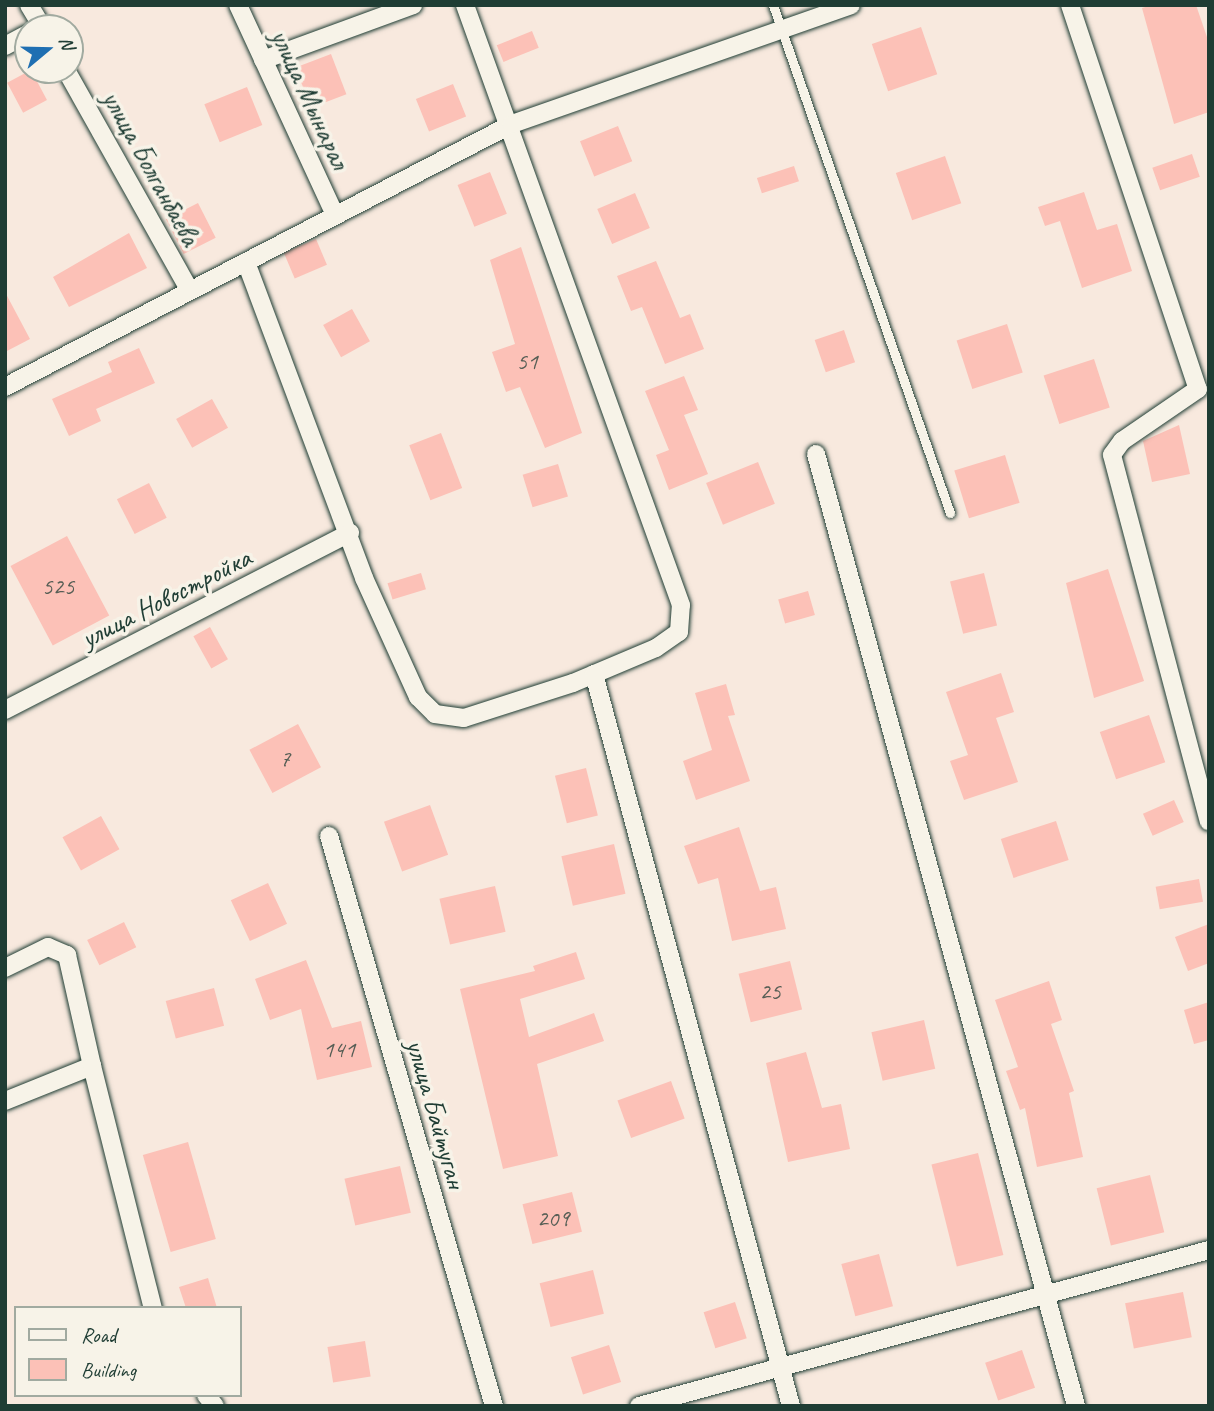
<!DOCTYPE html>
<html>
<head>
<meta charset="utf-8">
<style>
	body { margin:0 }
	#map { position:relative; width:1214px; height:1411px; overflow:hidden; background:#f8e9de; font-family:Caveat,sans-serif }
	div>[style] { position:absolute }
	.building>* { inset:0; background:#fcc1b7; transform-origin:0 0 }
	.roads { filter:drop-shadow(0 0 2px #1f3d34) drop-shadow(0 0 2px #1f3d34) }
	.lane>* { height:9px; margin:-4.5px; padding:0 4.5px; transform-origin:4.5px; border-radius:4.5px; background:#f7f3e8 }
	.street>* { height:18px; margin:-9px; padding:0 9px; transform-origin:9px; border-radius:9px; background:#f7f3e8 }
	span { translate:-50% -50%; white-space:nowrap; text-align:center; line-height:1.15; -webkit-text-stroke:7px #f7f3e8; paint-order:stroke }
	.number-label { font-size:24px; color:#565e55 }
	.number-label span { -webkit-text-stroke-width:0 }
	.street-label { font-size:28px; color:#1f3d34 }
	.frame { position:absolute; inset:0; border:7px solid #1f3d34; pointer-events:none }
	.legend { position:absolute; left:14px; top:1306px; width:228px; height:91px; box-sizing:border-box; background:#f7f3e8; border:2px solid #a1aaa0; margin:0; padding:9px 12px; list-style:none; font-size:21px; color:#1f3d34 }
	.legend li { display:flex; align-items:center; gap:14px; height:35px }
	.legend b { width:35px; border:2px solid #a1aaa0 }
	.north { position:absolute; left:14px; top:14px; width:70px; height:70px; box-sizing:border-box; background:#f7f3e8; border:2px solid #a1aaa0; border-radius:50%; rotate:71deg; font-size:19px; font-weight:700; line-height:28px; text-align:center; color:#1f3d34 }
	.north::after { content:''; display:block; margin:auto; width:24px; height:32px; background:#1f6fb2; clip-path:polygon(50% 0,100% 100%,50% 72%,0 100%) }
</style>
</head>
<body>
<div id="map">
	<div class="building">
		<div style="clip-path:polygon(1152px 5px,1196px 5px,1209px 43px,1209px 112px,1174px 124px,1142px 8px)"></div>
		<div style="left:921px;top:27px;width:50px;height:52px;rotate:71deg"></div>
		<div style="left:532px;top:31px;width:18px;height:38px;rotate:68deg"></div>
		<div style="left:331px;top:54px;width:43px;height:38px;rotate:69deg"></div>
		<div style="left:31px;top:70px;width:34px;height:27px;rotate:62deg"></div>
		<div style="left:453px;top:84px;width:35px;height:40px;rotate:68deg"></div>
		<div style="left:247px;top:87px;width:41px;height:46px;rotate:68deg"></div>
		<div style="left:618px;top:126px;width:38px;height:41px;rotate:68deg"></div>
		<div style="left:1192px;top:154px;width:24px;height:42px;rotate:71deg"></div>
		<div style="left:945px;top:156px;width:50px;height:52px;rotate:71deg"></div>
		<div style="left:794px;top:166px;width:16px;height:39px;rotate:72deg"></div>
		<div style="left:490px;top:172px;width:45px;height:35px;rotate:68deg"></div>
		<div style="clip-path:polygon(1084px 192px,1097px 230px,1117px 224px,1132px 271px,1082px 288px,1060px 221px,1045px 226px,1038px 207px)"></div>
		<div style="left:635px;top:193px;width:38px;height:41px;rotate:67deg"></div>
		<div style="left:198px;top:203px;width:39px;height:36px;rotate:63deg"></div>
		<div style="clip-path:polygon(129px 233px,147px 268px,69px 307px,53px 277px)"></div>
		<div style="left:316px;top:239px;width:28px;height:35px;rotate:67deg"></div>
		<div style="clip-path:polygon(521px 247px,582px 433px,545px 448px,520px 387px,506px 392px,492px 352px,515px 344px,490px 260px)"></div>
		<div style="clip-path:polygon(656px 261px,680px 318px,690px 314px,704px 349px,665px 364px,642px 307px,631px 311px,617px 276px)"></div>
		<div style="clip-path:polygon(5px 292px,30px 339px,5px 352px)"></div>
		<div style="left:352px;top:309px;width:37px;height:33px;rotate:61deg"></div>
		<div style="left:1007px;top:324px;width:51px;height:53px;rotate:72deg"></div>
		<div style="left:844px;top:330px;width:34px;height:31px;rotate:71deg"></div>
		<div style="clip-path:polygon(139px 348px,155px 383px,96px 409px,101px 421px,69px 436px,52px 399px,112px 372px,108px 362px)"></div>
		<div style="left:1094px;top:359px;width:51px;height:53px;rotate:72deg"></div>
		<div style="clip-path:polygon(684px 376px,698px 410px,684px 415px,708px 474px,669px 490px,656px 455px,669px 450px,645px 391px)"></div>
		<div style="left:212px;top:399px;width:33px;height:41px;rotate:61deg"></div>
		<div style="clip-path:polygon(1179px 425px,1190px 474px,1152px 482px,1143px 441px)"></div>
		<div style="left:441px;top:433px;width:59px;height:34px;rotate:69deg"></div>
		<div style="left:1005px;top:455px;width:50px;height:53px;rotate:73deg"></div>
		<div style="left:758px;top:462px;width:45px;height:56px;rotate:68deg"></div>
		<div style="left:558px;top:464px;width:34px;height:37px;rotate:73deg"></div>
		<div style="left:149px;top:483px;width:39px;height:36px;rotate:63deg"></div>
		<div style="left:67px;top:536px;width:90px;height:64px;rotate:62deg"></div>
		<div style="clip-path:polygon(1108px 569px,1144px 681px,1094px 698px,1066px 583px)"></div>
		<div style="left:421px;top:573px;width:17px;height:35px;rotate:73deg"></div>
		<div style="left:984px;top:573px;width:54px;height:35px;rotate:76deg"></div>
		<div style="left:808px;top:591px;width:25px;height:31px;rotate:74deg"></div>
		<div style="left:210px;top:627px;width:37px;height:19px;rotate:61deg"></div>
		<div style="clip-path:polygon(1001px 673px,1014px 712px,996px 718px,1018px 782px,964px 800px,950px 761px,968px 755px,946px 692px)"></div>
		<div style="clip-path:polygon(726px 684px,735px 715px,728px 716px,750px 781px,696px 800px,683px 761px,712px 750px,695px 693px)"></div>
		<div style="left:1149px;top:715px;width:50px;height:52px;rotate:71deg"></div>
		<div style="left:298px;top:724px;width:49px;height:55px;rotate:62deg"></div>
		<div style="left:586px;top:768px;width:49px;height:32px;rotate:76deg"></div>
		<div style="left:1174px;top:800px;width:24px;height:34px;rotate:66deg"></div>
		<div style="left:430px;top:805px;width:53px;height:49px;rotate:70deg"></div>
		<div style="left:101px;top:816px;width:38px;height:44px;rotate:61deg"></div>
		<div style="left:1056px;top:821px;width:41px;height:58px;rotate:72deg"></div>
		<div style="clip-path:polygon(739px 827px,760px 891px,776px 887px,786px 929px,732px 941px,718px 878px,698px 884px,684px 846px)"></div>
		<div style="left:614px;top:844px;width:51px;height:54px;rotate:77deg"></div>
		<div style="left:1199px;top:879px;width:23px;height:44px;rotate:80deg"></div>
		<div style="left:268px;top:883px;width:45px;height:41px;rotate:65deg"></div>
		<div style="left:495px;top:886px;width:47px;height:57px;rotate:77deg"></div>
		<div style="left:124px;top:922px;width:28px;height:41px;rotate:64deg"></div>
		<div style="clip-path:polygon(1209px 924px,1209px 963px,1188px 971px,1175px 937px)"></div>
		<div style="clip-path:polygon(576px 952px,585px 979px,520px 999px,529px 1037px,594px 1013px,604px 1041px,537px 1064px,558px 1156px,503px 1169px,460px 989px,535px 971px,533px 966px)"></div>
		<div style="clip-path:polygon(306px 960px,332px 1028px,361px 1021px,372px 1067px,317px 1080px,301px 1009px,270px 1020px,255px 979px)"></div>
		<div style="left:790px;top:961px;width:50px;height:53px;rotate:76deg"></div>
		<div style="clip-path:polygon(1049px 981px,1062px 1020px,1051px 1024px,1074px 1091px,1069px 1093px,1083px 1157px,1037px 1167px,1025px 1108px,1020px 1110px,1006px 1071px,1018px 1067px,995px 1000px)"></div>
		<div style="left:214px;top:988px;width:39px;height:50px;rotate:75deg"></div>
		<div style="clip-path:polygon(1209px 1002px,1209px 1040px,1194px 1044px,1184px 1010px)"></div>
		<div style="left:924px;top:1020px;width:50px;height:54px;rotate:77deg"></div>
		<div style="clip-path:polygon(806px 1052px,822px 1108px,841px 1104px,850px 1149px,788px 1162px,766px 1063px)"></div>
		<div style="left:671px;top:1081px;width:40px;height:57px;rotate:70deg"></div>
		<div style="left:188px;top:1142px;width:101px;height:47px;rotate:74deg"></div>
		<div style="left:978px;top:1153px;width:105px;height:48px;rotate:76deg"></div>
		<div style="left:400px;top:1166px;width:48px;height:57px;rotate:77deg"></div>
		<div style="left:1150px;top:1175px;width:59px;height:55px;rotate:76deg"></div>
		<div style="left:572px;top:1192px;width:41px;height:51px;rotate:76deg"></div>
		<div style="left:879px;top:1254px;width:54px;height:39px;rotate:75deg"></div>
		<div style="left:593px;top:1270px;width:45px;height:55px;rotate:76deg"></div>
		<div style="clip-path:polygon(208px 1278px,217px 1308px,186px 1308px,179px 1287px)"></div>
		<div style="left:1183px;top:1292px;width:46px;height:59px;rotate:79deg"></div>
		<div style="left:735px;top:1302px;width:38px;height:33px;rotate:72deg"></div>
		<div style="left:365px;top:1341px;width:36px;height:38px;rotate:81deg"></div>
		<div style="left:609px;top:1345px;width:39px;height:40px;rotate:72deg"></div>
		<div style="left:1022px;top:1350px;width:40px;height:39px;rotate:71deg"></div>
	</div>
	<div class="roads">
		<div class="lane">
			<div style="left:773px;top:5px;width:538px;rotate:70.79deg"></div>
		</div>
		<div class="street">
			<div style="left:29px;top:5px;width:27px;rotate:59deg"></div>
			<div style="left:238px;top:5px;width:231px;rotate:65.2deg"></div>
			<div style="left:1070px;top:5px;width:405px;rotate:71.6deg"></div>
			<div style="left:1198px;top:389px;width:92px;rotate:145.6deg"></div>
			<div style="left:1122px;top:441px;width:17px;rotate:126deg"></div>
			<div style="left:1112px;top:455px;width:379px;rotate:75.2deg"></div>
			<div style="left:5px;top:46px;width:26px;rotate:-28deg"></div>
			<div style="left:263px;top:60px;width:160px;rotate:-20.1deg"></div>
			<div style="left:66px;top:70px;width:253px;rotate:60.7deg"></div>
			<div style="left:246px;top:262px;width:337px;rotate:69.5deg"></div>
			<div style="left:364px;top:578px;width:131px;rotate:65.6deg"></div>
			<div style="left:418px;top:697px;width:24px;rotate:45deg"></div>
			<div style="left:435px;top:714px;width:29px;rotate:8deg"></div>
			<div style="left:464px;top:718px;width:114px;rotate:-17.8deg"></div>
			<div style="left:573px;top:683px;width:90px;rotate:-22.9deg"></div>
			<div style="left:656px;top:648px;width:28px;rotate:-35deg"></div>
			<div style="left:679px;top:632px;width:27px;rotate:-86deg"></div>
			<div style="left:681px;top:605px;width:638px;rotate:-109.8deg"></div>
			<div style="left:5px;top:387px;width:571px;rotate:-27.42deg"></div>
			<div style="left:512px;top:124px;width:359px;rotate:-19.3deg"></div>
			<div style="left:816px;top:454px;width:987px;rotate:74.72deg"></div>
			<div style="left:594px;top:674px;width:758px;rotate:74.94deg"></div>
			<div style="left:5px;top:710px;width:388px;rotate:-27.2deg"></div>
			<div style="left:329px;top:836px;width:593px;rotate:73.86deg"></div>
			<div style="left:5px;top:968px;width:48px;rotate:-26deg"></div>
			<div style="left:48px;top:947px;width:21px;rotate:23deg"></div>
			<div style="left:67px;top:955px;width:114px;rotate:77.3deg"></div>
			<div style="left:5px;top:1101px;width:94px;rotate:-21.9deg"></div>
			<div style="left:92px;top:1066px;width:250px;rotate:75.9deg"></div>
			<div style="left:206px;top:1395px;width:14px;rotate:51deg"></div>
			<div style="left:639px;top:1406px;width:591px;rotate:-15.31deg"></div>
		</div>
	</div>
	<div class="number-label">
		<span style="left:527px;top:362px">51</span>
		<span style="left:58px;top:587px">525</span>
		<span style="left:285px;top:759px">7</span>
		<span style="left:770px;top:992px">25</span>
		<span style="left:339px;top:1050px">141</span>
		<span style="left:553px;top:1219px">209</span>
	</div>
	<div class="street-label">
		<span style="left:310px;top:99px;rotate:65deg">улица Мынарал</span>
		<span style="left:151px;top:168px;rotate:61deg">улица Болганбаева</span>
		<span style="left:166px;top:598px;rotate:-27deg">улица Новостройка</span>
		<span style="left:436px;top:1114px;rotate:74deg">улица Байтуган</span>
	</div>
	<div class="frame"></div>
	<ul class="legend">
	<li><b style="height:9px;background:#f7f3e8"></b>Road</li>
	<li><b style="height:19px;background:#fcc1b7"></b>Building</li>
	</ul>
	<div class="north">N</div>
</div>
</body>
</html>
